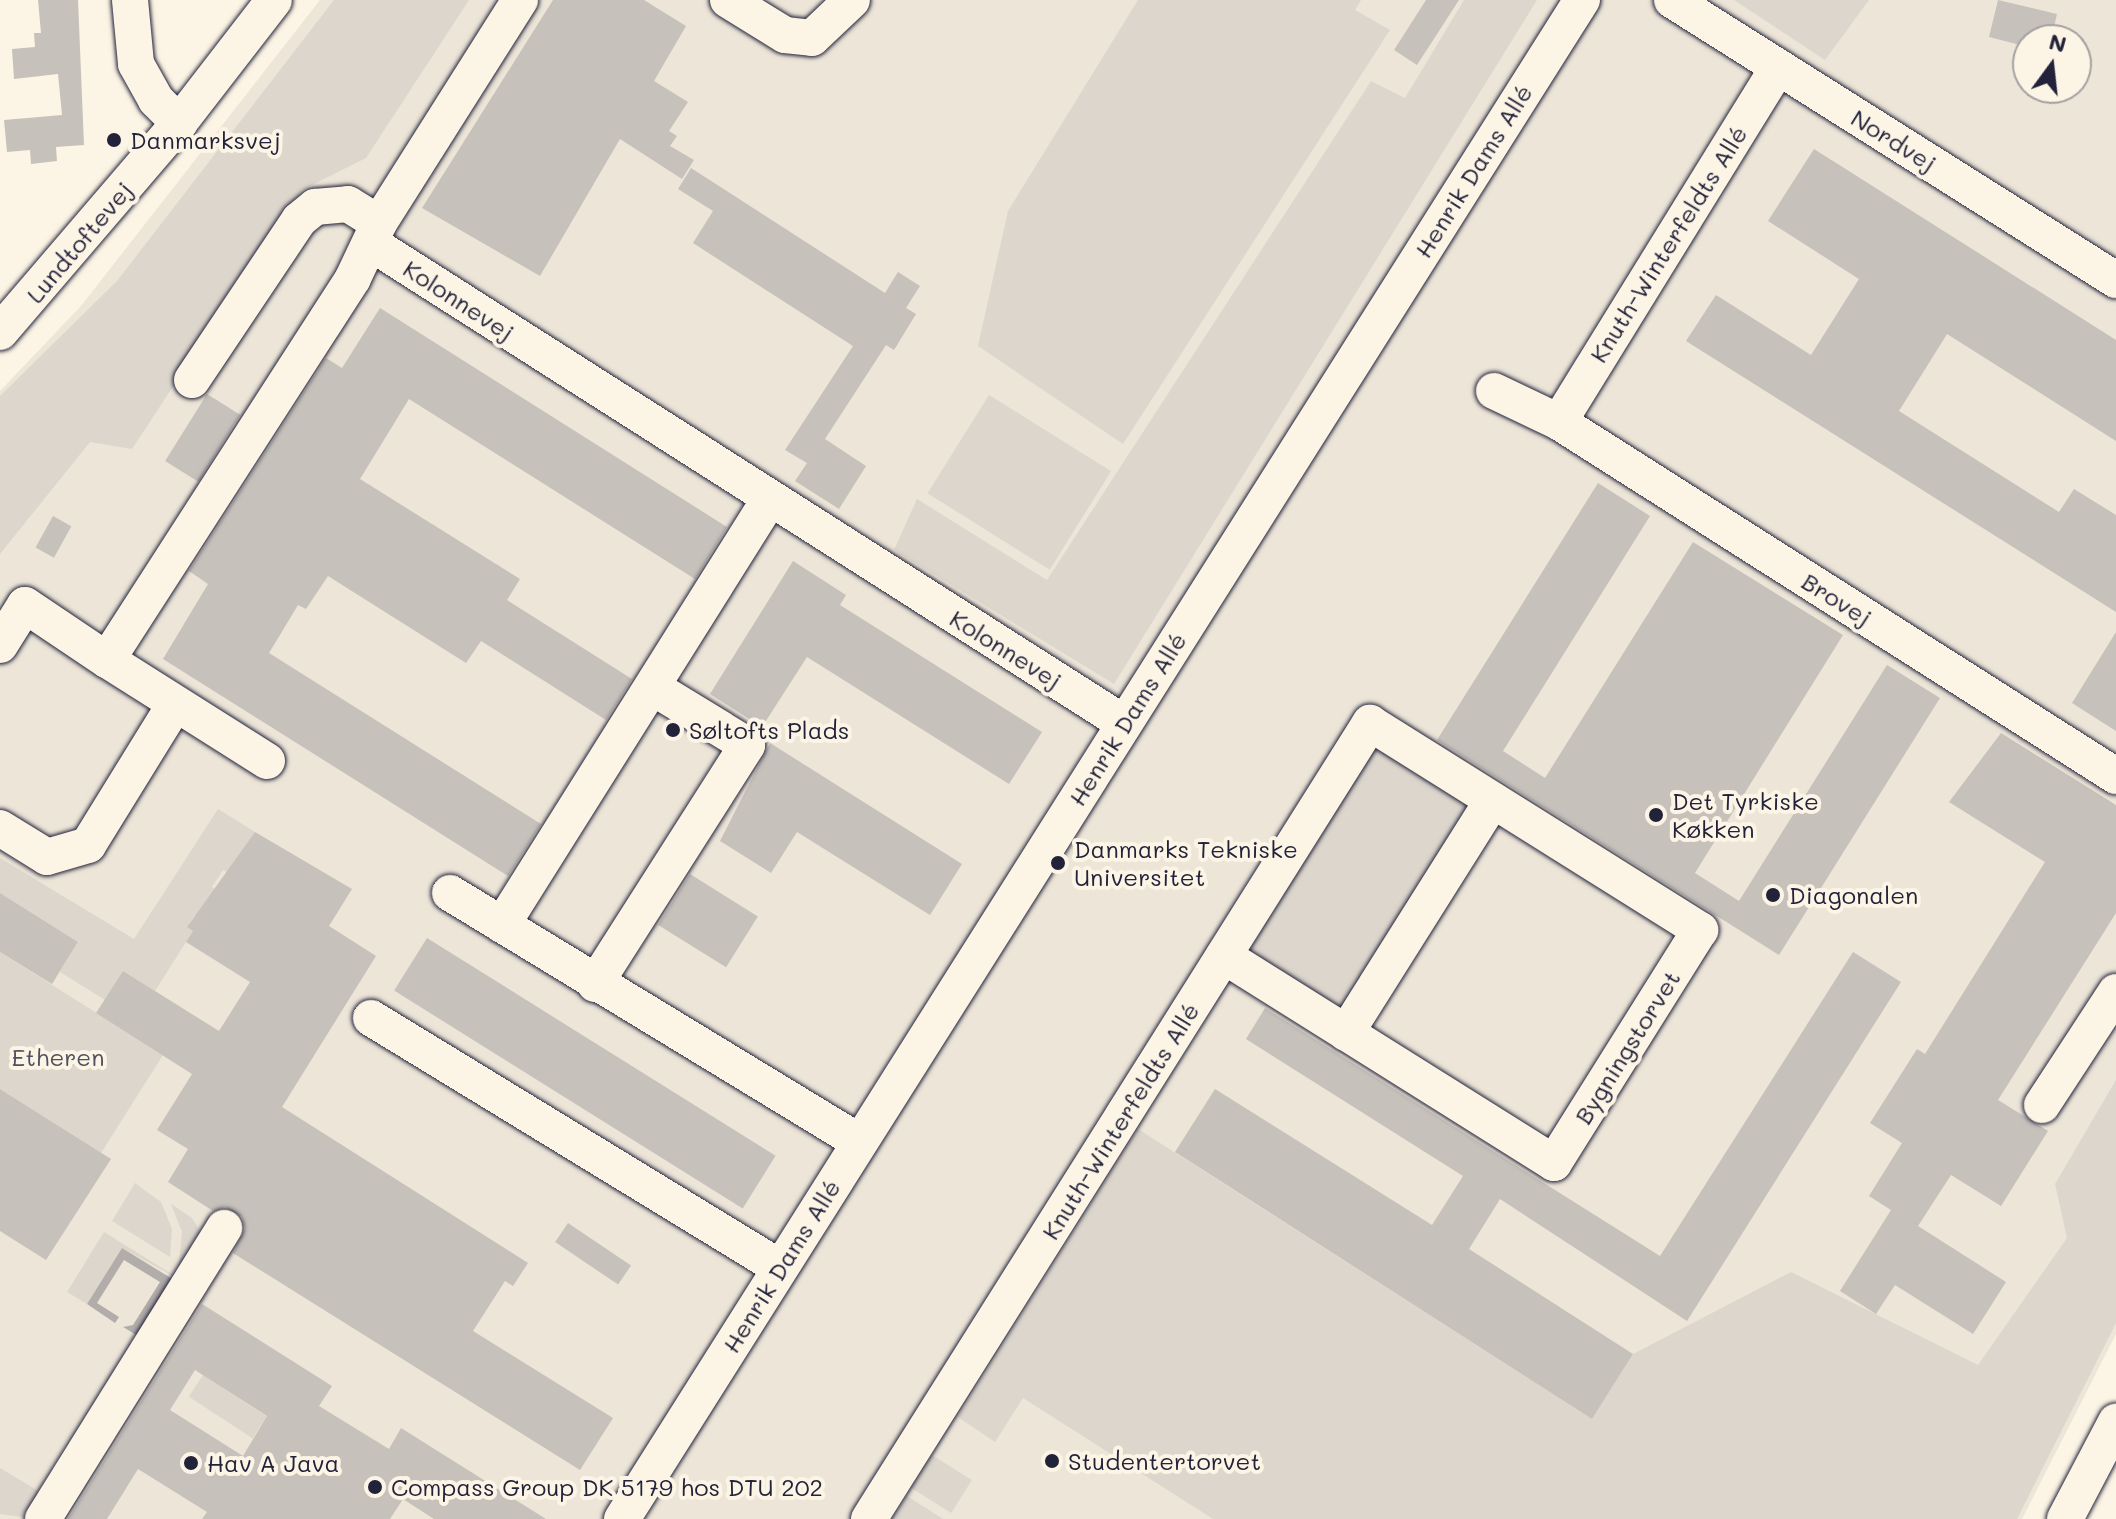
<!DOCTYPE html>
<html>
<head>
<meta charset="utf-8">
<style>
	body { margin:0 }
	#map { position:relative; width:2116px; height:1519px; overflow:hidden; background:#fcf5e5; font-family:Mali,sans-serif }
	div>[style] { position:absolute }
	.built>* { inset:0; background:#ece5d8 }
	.green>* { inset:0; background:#dcd6cc; transform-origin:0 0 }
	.water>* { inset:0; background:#b2adab }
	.building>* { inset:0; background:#c6c1bb; transform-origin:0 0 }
	.roads { filter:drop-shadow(0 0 2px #22223b) drop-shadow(0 0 2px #22223b) }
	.minor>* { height:36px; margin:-18px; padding:0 18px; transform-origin:18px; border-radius:18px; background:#fcf5e5 }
	.dots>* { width:22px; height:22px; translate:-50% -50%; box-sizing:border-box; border:4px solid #fcf5e5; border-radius:50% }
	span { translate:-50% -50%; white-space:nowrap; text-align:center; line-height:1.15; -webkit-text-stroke:8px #fcf5e5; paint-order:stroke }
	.poi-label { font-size:24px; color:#22223b }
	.left { translate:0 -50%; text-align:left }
	.street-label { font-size:24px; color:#22223b }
	.park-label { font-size:24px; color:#504f5f }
	.north { position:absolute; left:2012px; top:24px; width:80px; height:80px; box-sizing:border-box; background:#fcf5e5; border:2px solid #a5a1a1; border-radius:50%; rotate:15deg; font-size:22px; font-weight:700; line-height:32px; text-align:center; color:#22223b }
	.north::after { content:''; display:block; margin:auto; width:28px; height:36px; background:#22223b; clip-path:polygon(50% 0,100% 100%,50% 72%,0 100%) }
</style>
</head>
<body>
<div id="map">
	<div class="built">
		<div style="clip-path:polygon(evenodd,320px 0,2116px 0,2116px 1334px,2022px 1519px,0 1519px,0 391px,81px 306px,320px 0,2028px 40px,2076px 40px,2076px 88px,2028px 88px,2028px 40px)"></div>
	</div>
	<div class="green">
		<div style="clip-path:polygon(334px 0,469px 0,366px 158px,302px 190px,132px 449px,90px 442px,0 554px,0 396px,117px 281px)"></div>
		<div style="clip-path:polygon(1138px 0,1361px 0,1355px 10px,1390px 30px,1123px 444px,978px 346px,1008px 211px)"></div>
		<div style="clip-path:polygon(1464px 0,1537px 0,1114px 684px,894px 550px,917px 499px,1047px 580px,1371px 81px,1405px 98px)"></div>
		<div style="clip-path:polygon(1734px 0,1869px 0,1825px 60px)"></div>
		<div style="left:989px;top:395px;width:144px;height:116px;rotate:32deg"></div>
		<div style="left:1377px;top:746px;width:113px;height:242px;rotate:32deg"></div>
		<div style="clip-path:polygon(218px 809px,255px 832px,229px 873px,223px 870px,212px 887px,218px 892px,192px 919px,188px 927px,193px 931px,155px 991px,123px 971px,105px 1000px,60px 972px,78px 942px,0 893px,0 858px,134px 939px)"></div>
		<div style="clip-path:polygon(0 952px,163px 1055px,101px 1153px,0 1089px)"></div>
		<div style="clip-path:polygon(2116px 1080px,2116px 1323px,2017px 1519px,1213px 1519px,1023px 1398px,995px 1442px,958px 1417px,1138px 1129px,1592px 1419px,1633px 1354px,1791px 1272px,1978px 1365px,2067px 1238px,2055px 1184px)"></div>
		<div style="clip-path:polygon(135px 1183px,161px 1202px,172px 1229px,170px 1257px,112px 1221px)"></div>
		<div style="clip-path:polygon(171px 1204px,192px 1218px,201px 1233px,193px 1273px,179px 1264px,182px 1232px)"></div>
		<div style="clip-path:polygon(104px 1232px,186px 1283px,122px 1248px,87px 1304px,67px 1292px)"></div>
		<div style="left:203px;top:1375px;width:76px;height:26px;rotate:33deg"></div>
		<div style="left:932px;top:1455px;width:47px;height:39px;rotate:32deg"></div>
		<div style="clip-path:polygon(0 1468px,50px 1498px,37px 1519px,0 1514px)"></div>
		<div style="clip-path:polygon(907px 1496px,943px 1519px,892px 1519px)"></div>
	</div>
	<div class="water">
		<div style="clip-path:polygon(122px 1248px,174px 1280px,138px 1336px,123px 1327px,133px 1325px,160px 1282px,124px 1260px,97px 1303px,119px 1317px,115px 1323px,87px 1304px)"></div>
	</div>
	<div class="building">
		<div style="clip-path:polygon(38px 0,78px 0,84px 145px,56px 147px,57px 161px,31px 164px,30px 150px,7px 152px,4px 120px,62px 115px,58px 74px,14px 79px,12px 49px,35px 47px,34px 33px,41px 33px)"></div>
		<div style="clip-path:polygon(553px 0,644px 0,686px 26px,654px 81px,688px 102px,669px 131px,677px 136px,670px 146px,694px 160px,682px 179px,620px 139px,540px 276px,422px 208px)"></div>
		<div style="clip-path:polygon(1426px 0,1459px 0,1417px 65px,1394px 50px)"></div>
		<div style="clip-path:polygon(1998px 0,2057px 14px,2051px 40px,2028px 40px,2028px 47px,1989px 37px)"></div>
		<div style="clip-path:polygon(1814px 149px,2116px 340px,2116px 441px,1947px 334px,1899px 411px,2059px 512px,2074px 489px,2116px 515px,2116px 612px,1686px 341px,1716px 295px,1811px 355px,1859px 279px,1768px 221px)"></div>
		<div style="clip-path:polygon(691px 168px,885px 293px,898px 272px,920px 286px,906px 308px,916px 314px,894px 350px,886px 345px,825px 439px,866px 466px,839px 509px,795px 481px,807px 463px,785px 450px,853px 346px,693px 243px,713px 211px,678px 189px)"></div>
		<div style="clip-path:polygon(380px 308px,727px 527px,695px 579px,409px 399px,360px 479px,520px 579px,507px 600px,632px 679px,606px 720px,481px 641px,466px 663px,328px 576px,306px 609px,298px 605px,269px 653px,541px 824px,508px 876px,163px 659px,208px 584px,189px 571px,326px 358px,342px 368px)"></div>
		<div style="left:207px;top:394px;width:39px;height:79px;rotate:32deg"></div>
		<div style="clip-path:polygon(1598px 483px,1650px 516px,1503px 751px,1545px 778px,1693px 542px,1843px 635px,1695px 873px,1739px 901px,1887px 665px,1940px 698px,1779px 955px,1437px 740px)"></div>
		<div style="left:53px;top:516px;width:21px;height:36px;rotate:29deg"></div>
		<div style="clip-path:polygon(793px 561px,846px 595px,840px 605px,1042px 732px,1009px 784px,807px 657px,762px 727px,710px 694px)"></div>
		<div style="clip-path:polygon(2116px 632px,2116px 731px,2072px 703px)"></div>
		<div style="clip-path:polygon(2001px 733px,2116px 805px,2116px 913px,1998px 1100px,2048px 1131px,2001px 1206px,1951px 1175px,1918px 1226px,2006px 1282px,1973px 1334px,1895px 1285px,1876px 1314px,1840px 1291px,1891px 1210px,1869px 1196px,1902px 1143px,1870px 1123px,1917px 1049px,1925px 1054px,2045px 862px,1949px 802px)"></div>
		<div style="clip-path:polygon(770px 743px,962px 864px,930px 915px,797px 832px,771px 873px,720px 841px)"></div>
		<div style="clip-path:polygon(255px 832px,352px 889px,329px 926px,376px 956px,282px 1107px,528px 1263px,513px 1286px,505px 1281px,473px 1331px,613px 1418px,580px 1470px,233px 1253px,245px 1229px,242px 1217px,225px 1207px,213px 1211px,168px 1182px,188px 1149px,157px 1130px,192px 1074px,96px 1013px,123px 971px,219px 1031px,250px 982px,186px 942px,193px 931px,187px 927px)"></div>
		<div style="left:690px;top:874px;width:80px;height:60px;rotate:32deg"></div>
		<div style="clip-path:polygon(0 893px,78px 942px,52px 984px,0 952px)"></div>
		<div style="left:427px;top:938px;width:411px;height:62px;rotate:32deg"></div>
		<div style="clip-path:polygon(1853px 952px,1901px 982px,1687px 1321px,1500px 1199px,1469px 1249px,1633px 1354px,1592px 1419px,1175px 1152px,1215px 1089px,1432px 1225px,1463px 1176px,1246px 1039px,1265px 1008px,1660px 1256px)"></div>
		<div style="clip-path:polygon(0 1089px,111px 1159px,46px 1260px,0 1231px)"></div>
		<div style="left:568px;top:1223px;width:76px;height:23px;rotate:34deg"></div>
		<div style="clip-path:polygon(evenodd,202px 1304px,332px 1386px,319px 1406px,389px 1449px,401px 1428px,546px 1519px,434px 1519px,403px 1499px,390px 1519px,202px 1519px,207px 1512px,138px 1469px,107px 1519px,68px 1519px,202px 1304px,195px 1370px,267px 1416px,243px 1456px,170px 1410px,195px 1370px)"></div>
	</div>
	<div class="roads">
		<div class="minor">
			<div style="left:130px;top:0;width:64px;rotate:84.6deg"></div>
			<div style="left:136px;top:64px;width:41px;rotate:60.9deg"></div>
			<div style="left:156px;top:100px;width:33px;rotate:45deg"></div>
			<div style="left:728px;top:0;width:67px;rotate:31.6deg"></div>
			<div style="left:785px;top:35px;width:27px;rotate:6deg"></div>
			<div style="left:812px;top:38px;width:55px;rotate:-43.5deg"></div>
			<div style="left:1672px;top:0;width:525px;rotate:32.24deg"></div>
			<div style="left:372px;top:244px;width:892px;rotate:32.5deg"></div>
			<div style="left:0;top:332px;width:275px;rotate:-49.4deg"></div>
			<div style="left:179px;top:123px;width:155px;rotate:-52.3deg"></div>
			<div style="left:192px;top:380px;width:192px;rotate:-56.2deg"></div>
			<div style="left:299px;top:220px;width:21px;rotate:-39deg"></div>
			<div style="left:315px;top:207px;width:33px;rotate:-5deg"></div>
			<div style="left:348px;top:204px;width:36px;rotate:32deg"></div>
			<div style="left:1494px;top:391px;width:72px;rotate:25.5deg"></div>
			<div style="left:1559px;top:422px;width:660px;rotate:32.44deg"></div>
			<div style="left:1559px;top:422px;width:417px;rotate:-58.3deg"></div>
			<div style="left:0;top:645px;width:47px;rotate:-58deg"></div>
			<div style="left:25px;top:605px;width:99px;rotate:33.9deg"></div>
			<div style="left:267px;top:761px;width:189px;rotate:-147.7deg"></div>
			<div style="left:107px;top:660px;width:454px;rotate:-57.2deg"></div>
			<div style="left:353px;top:278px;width:61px;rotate:-64.7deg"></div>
			<div style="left:379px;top:223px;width:264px;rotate:-57.7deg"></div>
			<div style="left:0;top:828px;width:55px;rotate:31.7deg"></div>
			<div style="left:47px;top:857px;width:43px;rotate:-16.3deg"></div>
			<div style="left:88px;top:845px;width:166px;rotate:-58.3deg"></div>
			<div style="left:450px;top:893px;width:479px;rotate:31.3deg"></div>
			<div style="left:502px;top:925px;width:502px;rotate:-57.86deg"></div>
			<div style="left:595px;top:984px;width:283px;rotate:-57.5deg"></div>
			<div style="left:747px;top:745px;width:111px;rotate:-148.6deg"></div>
			<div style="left:371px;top:1018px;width:479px;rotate:31.4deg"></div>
			<div style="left:1346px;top:1033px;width:275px;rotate:-57.8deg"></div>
			<div style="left:2042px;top:1105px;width:135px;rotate:-56.8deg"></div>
			<div style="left:43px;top:1519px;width:343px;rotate:-58.1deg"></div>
			<div style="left:622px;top:1519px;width:1797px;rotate:-57.71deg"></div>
			<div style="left:869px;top:1519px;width:941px;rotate:-57.81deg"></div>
			<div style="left:1370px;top:723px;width:390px;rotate:32.1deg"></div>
			<div style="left:1700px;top:930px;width:275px;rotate:122.1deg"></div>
			<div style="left:1554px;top:1163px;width:390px;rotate:-147.9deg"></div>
			<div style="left:2065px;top:1519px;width:110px;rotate:-62.3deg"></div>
		</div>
	</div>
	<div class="dots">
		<div style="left:114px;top:140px;background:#22223b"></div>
		<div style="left:673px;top:730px;background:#22223b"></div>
		<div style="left:1656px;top:815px;background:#22223b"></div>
		<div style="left:1058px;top:863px;background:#22223b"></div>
		<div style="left:1773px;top:895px;background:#22223b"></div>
		<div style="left:1052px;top:1461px;background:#22223b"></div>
		<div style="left:191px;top:1463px;background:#22223b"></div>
		<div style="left:375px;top:1487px;background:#22223b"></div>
	</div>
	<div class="poi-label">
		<span class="left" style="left:130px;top:140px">Danmarksvej</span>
		<span class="left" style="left:689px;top:730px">Søltofts Plads</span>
		<span class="left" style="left:1672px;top:815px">Det Tyrkiske<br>Køkken</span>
		<span class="left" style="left:1074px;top:863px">Danmarks Tekniske<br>Universitet</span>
		<span class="left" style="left:1789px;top:895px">Diagonalen</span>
		<span class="left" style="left:1068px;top:1461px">Studentertorvet</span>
		<span class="left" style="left:207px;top:1463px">Hav A Java</span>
		<span class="left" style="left:391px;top:1487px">Compass Group DK 5179 hos DTU 202</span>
	</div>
	<div class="street-label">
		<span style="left:1894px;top:140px;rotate:32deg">Nordvej</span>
		<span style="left:1473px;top:171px;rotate:-58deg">Henrik Dams Allé</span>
		<span style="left:79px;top:242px;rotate:-50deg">Lundtoftevej</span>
		<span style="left:1668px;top:244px;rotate:-58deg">Knuth-Winterfeldts Allé</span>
		<span style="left:459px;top:300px;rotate:33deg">Kolonnevej</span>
		<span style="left:1837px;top:599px;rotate:32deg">Brovej</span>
		<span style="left:1006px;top:649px;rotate:32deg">Kolonnevej</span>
		<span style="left:1127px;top:719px;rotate:-58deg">Henrik Dams Allé</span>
		<span style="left:1627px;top:1047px;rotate:-58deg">Bygningstorvet</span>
		<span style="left:1120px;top:1121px;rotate:-58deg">Knuth-Winterfeldts Allé</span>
		<span style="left:781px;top:1266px;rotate:-58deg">Henrik Dams Allé</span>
	</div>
	<div class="park-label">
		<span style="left:58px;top:1057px">Etheren</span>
	</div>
	<div class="north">N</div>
</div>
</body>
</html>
